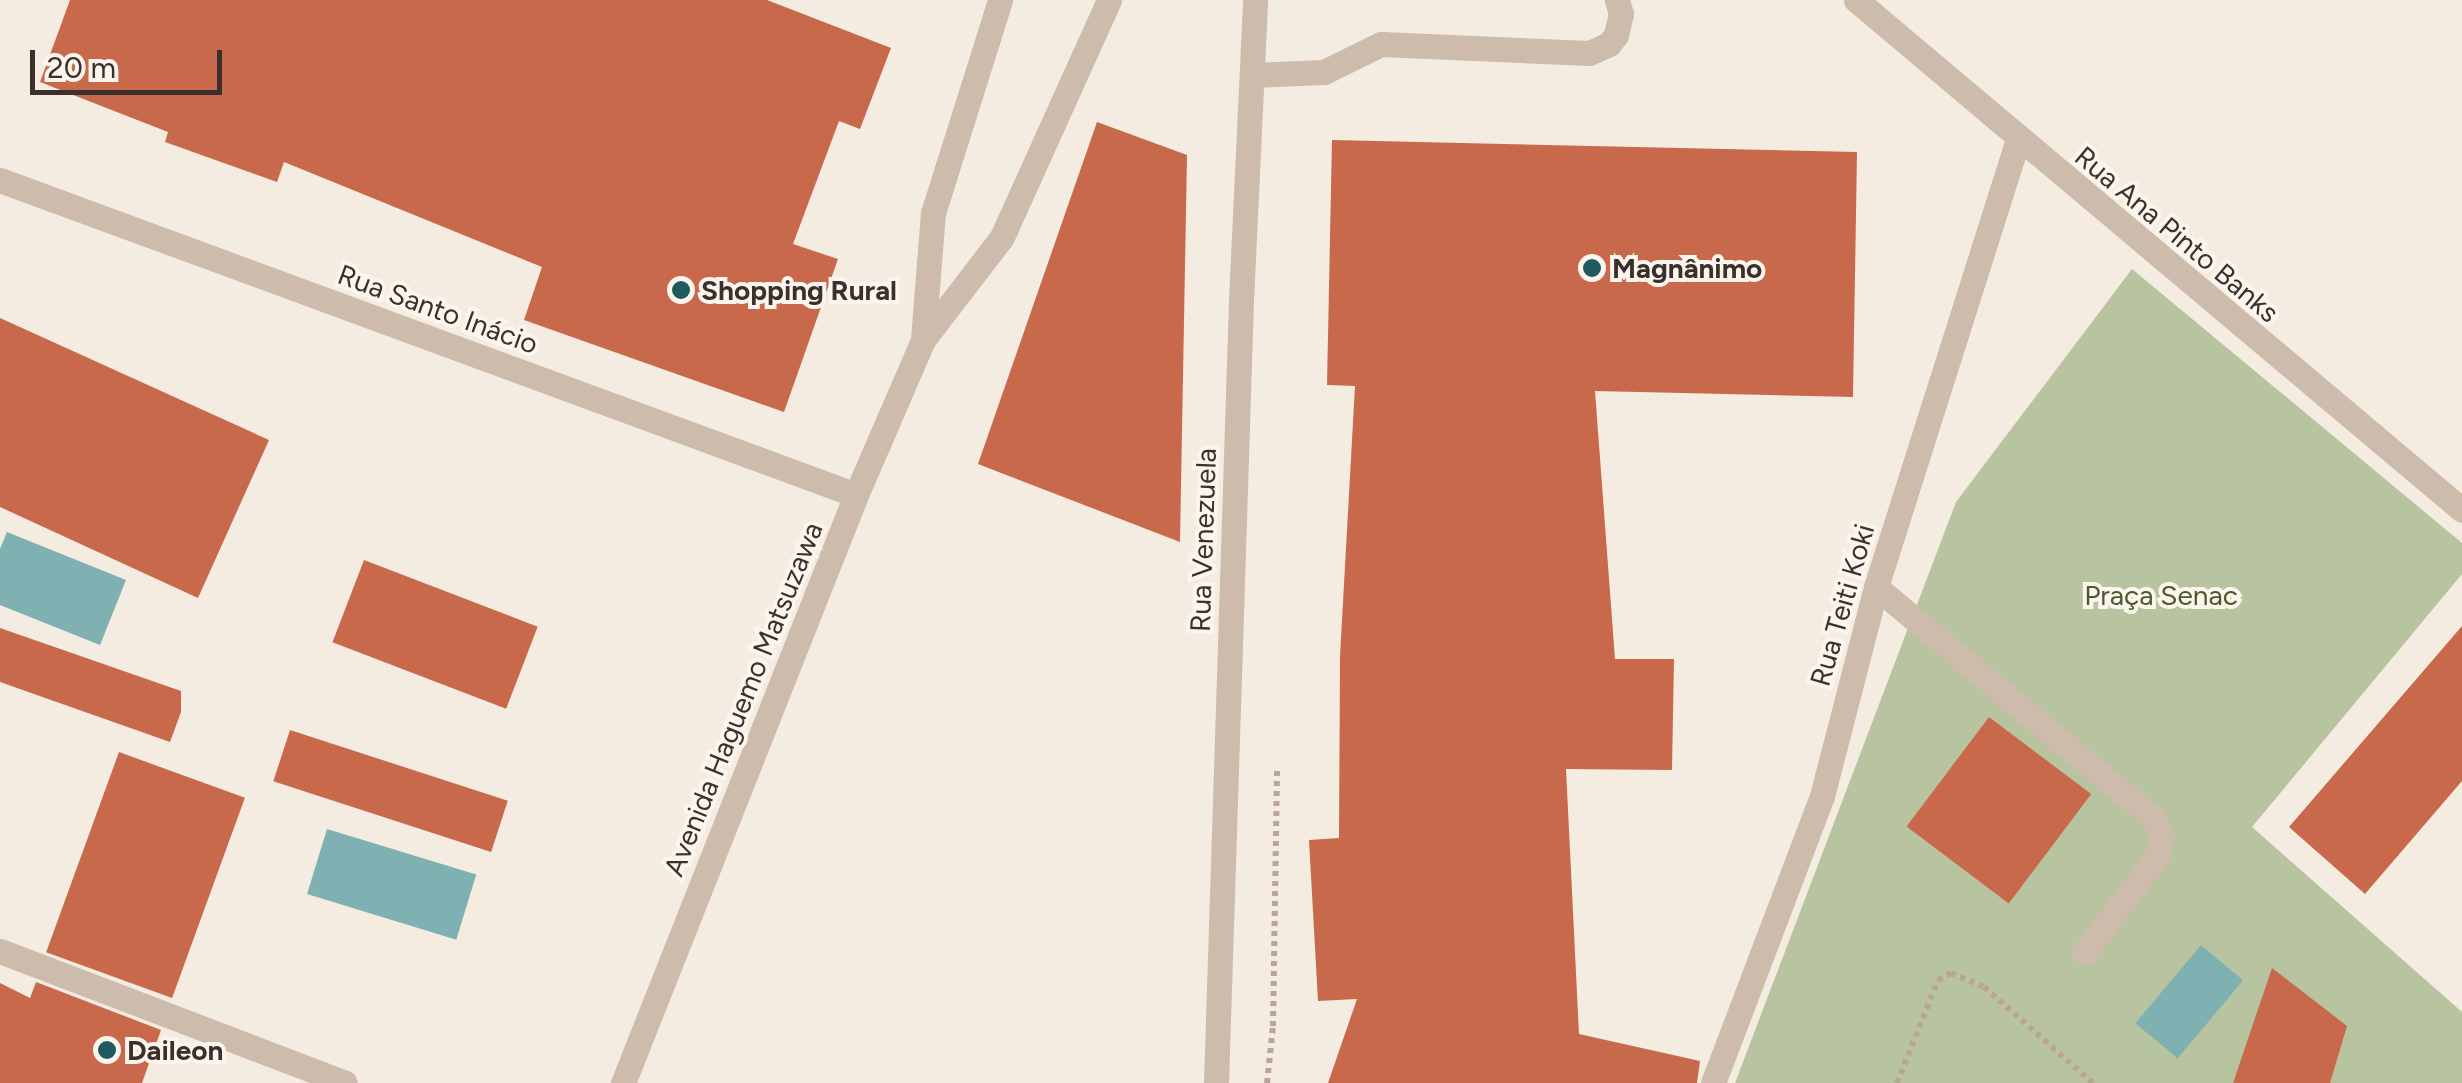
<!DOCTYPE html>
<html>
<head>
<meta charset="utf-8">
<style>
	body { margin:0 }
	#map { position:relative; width:2462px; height:1083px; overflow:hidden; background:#f4ebe1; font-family:Figtree,sans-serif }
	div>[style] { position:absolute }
	.green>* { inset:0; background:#b8c4a0 }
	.water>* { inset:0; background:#7fb0b2; transform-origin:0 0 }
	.building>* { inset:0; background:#c8694b; transform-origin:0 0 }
	.path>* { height:6px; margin-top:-3px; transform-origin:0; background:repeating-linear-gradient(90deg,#b9a596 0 5px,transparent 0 10px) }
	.lane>* { height:25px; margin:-12.5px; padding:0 12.5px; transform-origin:12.5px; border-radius:12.5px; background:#cdbbac }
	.street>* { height:25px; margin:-12.5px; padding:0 12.5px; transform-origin:12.5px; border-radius:12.5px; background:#cdbbac }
	.dots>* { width:28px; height:28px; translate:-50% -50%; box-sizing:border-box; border:5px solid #fbf5ee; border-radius:50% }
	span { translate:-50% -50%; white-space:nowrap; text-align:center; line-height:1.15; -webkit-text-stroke:8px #fbf5ee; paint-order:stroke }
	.street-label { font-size:28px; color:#3b302b }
	.poi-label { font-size:28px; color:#3b302b; font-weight:700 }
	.left { translate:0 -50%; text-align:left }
	.park-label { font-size:28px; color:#4a5a2e }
	.scale { position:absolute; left:30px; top:50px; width:192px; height:45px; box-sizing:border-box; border:5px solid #3b302b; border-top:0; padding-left:12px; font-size:30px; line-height:35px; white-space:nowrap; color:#3b302b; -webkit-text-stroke:8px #fbf5ee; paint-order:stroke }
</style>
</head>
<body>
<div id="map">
	<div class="green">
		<div style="clip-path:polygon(2132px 269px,2462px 543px,2462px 574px,2252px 827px,2462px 1012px,2462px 1083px,1735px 1083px,1956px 502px)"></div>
	</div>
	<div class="water">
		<div style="clip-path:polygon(7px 532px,126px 580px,100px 645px,0 605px,0 549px)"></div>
		<div style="left:327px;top:829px;width:156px;height:68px;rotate:17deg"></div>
		<div style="left:2201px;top:945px;width:55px;height:102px;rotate:40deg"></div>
	</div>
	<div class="building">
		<div style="clip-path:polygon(70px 0,767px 0,891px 48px,860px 129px,839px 121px,793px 244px,838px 259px,784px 412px,524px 320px,542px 267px,284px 162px,277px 182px,165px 142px,168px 132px,40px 82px)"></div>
		<div style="clip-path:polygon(1097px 122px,1187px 155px,1180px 542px,978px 464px)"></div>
		<div style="clip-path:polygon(1332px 140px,1857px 152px,1853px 397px,1595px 391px,1615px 659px,1674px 659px,1672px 770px,1566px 769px,1579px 1034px,1700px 1061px,1697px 1083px,1328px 1083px,1357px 999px,1318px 1001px,1309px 840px,1339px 838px,1340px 656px,1355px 386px,1327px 385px)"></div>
		<div style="clip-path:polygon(0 318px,269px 440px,198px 598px,0 507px)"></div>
		<div style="left:364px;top:560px;width:186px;height:88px;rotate:21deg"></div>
		<div style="clip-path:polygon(2462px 626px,2462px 781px,2365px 894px,2289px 827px)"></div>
		<div style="clip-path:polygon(0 628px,181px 691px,181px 712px,170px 742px,0 682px)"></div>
		<div style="left:1989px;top:717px;width:128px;height:137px;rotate:37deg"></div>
		<div style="left:290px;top:730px;width:229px;height:54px;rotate:18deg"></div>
		<div style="left:119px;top:752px;width:134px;height:213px;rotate:20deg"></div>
		<div style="clip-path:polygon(2272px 968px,2347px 1026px,2330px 1083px,2233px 1083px)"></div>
		<div style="clip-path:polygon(36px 982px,161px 1030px,142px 1083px,0 1083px,0 983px,30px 998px)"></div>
	</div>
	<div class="path">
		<div style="left:1267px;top:1083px;width:57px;rotate:-84deg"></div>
		<div style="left:1273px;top:1026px;width:256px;rotate:-89.1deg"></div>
		<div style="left:1897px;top:1083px;width:111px;rotate:-68.3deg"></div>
		<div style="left:1938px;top:980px;width:15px;rotate:-28deg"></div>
		<div style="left:1951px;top:973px;width:36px;rotate:23deg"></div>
		<div style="left:1984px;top:987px;width:145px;rotate:41.4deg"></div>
	</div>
	<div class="lane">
		<div style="left:1252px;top:75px;width:72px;rotate:-2.4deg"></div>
		<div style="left:1324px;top:72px;width:64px;rotate:-26.2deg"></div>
		<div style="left:1381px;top:44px;width:208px;rotate:2.5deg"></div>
		<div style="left:1589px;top:53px;width:22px;rotate:-24deg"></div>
		<div style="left:1609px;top:44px;width:11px;rotate:-52deg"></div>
		<div style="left:1616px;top:35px;width:22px;rotate:-77deg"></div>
		<div style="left:1621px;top:14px;width:15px;rotate:-106deg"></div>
		<div style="left:1876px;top:587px;width:362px;rotate:39.8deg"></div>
		<div style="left:2154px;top:819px;width:18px;rotate:63deg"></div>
		<div style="left:2162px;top:835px;width:20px;rotate:101deg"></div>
		<div style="left:2158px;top:855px;width:123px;rotate:127.1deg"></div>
		<div style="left:0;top:951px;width:369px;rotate:20.9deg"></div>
	</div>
	<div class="street">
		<div style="left:1856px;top:0;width:792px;rotate:40.08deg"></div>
		<div style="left:0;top:180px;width:912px;rotate:20.2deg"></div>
		<div style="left:923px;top:339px;width:126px;rotate:-85.5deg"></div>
		<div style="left:933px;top:213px;width:223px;rotate:-72.5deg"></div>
		<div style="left:623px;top:1083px;width:632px;rotate:-68.38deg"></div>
		<div style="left:856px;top:495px;width:169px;rotate:-66.6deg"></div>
		<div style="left:923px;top:340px;width:130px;rotate:-52.5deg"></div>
		<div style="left:1002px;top:237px;width:260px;rotate:-65.7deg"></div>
		<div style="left:1216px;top:1083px;width:783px;rotate:-88.17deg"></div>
		<div style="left:1241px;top:300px;width:300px;rotate:-87.3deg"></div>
		<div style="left:1713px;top:1083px;width:307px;rotate:-69.2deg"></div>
		<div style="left:1822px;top:796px;width:216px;rotate:-75.5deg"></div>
		<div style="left:1876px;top:587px;width:469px;rotate:-72.4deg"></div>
	</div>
	<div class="dots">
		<div style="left:1592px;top:268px;background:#1f5a5e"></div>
		<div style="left:681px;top:290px;background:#1f5a5e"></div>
		<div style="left:107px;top:1050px;background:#1f5a5e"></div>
	</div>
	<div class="street-label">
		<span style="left:2177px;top:234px;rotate:40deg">Rua Ana Pinto Banks</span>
		<span style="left:438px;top:309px;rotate:20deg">Rua Santo Inácio</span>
		<span style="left:1203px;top:540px;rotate:-88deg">Rua Venezuela</span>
		<span style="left:1842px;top:605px;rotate:-74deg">Rua Teiti Koki</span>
		<span style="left:743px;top:699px;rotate:-68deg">Avenida Haguemo Matsuzawa</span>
	</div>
	<div class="poi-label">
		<span class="left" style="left:1612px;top:268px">Magnânimo</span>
		<span class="left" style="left:701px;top:290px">Shopping Rural</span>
		<span class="left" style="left:127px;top:1050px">Daileon</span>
	</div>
	<div class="park-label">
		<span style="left:2161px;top:595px">Praça Senac</span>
	</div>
	<div class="scale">20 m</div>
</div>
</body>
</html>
